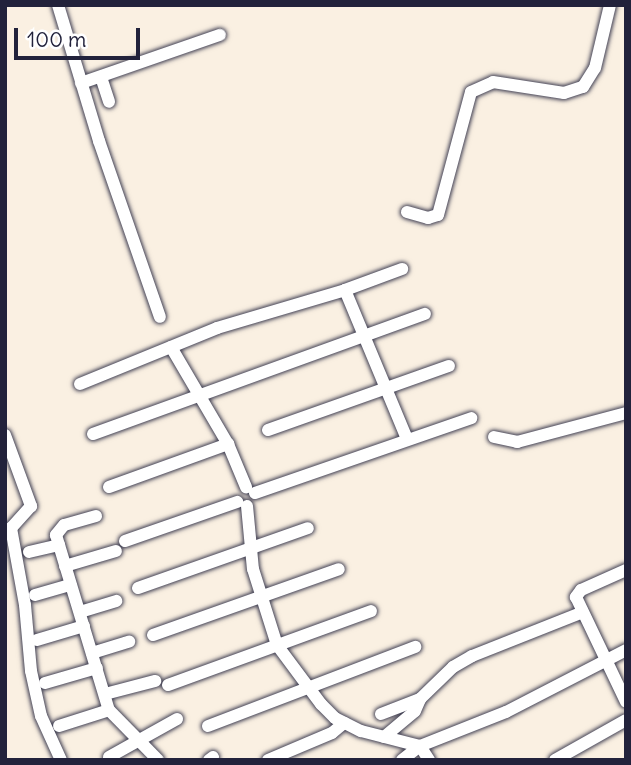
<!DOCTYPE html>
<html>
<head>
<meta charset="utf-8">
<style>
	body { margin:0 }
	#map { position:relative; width:631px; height:765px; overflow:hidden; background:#faf0e2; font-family:Delius,sans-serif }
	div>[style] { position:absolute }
	.roads { filter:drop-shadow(0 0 2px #424154) drop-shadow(0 0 2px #424154) }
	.minor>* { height:12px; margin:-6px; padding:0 6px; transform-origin:6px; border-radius:6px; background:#fff }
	span { translate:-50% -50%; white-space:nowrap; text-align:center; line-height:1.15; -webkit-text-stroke:7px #fff; paint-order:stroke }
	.frame { position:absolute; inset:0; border:7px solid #22223b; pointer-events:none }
	.scale { position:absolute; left:14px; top:28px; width:126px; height:32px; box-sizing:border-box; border:4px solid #22223b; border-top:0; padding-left:9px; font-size:21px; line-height:24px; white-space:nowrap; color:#22223b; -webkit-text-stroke:5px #fff; paint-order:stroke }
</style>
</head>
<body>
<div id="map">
	<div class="roads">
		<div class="minor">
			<div style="left:58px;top:5px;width:142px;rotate:73.2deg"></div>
			<div style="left:99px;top:141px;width:186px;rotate:70.9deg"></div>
			<div style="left:101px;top:77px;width:26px;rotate:72deg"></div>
			<div style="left:81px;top:83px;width:147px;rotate:-19.1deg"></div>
			<div style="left:407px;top:212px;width:22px;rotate:16deg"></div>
			<div style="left:428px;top:218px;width:10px;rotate:-17deg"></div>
			<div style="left:438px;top:215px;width:127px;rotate:-75deg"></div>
			<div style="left:471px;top:92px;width:24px;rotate:-24deg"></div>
			<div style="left:493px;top:82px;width:72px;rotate:8.8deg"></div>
			<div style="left:564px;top:93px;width:20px;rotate:-18deg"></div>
			<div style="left:583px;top:87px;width:22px;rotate:-58deg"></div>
			<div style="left:595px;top:68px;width:65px;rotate:-76.6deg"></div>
			<div style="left:345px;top:290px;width:161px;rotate:67.4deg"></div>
			<div style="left:171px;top:347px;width:113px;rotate:59.6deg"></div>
			<div style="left:228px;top:444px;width:47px;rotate:67.3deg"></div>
			<div style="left:80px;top:384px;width:148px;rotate:-22.2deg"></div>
			<div style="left:217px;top:328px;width:134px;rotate:-16.5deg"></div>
			<div style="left:345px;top:290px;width:61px;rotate:-20.2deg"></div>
			<div style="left:268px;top:430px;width:192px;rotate:-19.5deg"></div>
			<div style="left:93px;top:434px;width:353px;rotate:-19.9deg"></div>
			<div style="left:5px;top:435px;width:76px;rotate:69.9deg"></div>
			<div style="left:31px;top:506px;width:30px;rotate:132deg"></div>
			<div style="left:11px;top:528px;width:78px;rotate:79.7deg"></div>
			<div style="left:25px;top:605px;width:66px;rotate:84.8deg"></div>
			<div style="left:31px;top:671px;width:46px;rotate:77.5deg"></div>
			<div style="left:41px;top:716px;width:48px;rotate:65.6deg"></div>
			<div style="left:494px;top:437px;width:24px;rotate:12deg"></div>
			<div style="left:517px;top:442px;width:113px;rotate:-14.9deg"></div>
			<div style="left:109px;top:487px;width:127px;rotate:-19.9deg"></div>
			<div style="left:255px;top:493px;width:229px;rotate:-19.1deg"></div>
			<div style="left:247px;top:506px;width:63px;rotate:84.6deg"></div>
			<div style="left:253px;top:569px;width:80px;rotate:72.5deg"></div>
			<div style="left:277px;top:645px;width:74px;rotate:53.3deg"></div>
			<div style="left:321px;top:704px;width:20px;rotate:45deg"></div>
			<div style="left:335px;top:718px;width:29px;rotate:27deg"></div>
			<div style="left:361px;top:731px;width:61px;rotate:14.3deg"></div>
			<div style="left:420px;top:746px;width:92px;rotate:-21.6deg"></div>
			<div style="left:506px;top:712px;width:135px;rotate:-27.3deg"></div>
			<div style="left:96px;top:516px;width:33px;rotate:164deg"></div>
			<div style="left:64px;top:525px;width:13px;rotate:129deg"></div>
			<div style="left:56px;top:535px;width:183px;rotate:73.2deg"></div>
			<div style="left:109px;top:710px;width:70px;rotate:45.6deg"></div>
			<div style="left:125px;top:541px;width:119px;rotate:-19.2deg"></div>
			<div style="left:29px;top:552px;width:31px;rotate:-13deg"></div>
			<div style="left:65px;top:566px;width:53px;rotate:-16.4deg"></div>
			<div style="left:626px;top:570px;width:49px;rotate:156deg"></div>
			<div style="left:581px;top:590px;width:9px;rotate:126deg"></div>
			<div style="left:576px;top:597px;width:116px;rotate:64.5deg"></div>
			<div style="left:138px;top:588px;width:180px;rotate:-19.4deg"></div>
			<div style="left:35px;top:595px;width:37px;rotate:-16deg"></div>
			<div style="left:80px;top:612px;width:38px;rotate:-17deg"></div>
			<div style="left:153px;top:635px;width:197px;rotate:-19.5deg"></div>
			<div style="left:37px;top:640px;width:49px;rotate:-16.6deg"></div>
			<div style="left:92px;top:653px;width:39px;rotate:-17deg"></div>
			<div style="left:45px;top:683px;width:54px;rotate:-16.1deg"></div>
			<div style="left:168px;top:685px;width:216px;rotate:-20deg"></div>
			<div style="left:105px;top:694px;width:52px;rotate:-14.6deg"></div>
			<div style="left:381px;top:714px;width:42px;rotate:-21deg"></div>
			<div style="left:420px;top:699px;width:46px;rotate:-44.1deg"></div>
			<div style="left:453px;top:667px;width:22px;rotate:-30deg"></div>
			<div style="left:472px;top:656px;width:119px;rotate:-21.6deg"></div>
			<div style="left:59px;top:726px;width:52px;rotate:-17.7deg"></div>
			<div style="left:208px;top:726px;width:222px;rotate:-20.9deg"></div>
			<div style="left:384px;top:737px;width:40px;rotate:-40deg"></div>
			<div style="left:415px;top:711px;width:13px;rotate:-67deg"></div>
			<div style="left:109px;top:757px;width:78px;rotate:-29.2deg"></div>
			<div style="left:209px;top:760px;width:5px;rotate:-37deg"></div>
			<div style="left:268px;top:760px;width:69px;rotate:-22.9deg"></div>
			<div style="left:332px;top:733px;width:16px;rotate:-40deg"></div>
			<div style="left:402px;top:760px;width:23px;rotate:-38deg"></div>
			<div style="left:420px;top:746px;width:17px;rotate:57deg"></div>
			<div style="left:555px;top:760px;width:81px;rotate:-29.4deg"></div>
		</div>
	</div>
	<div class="frame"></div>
	<div class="scale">100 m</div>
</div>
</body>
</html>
